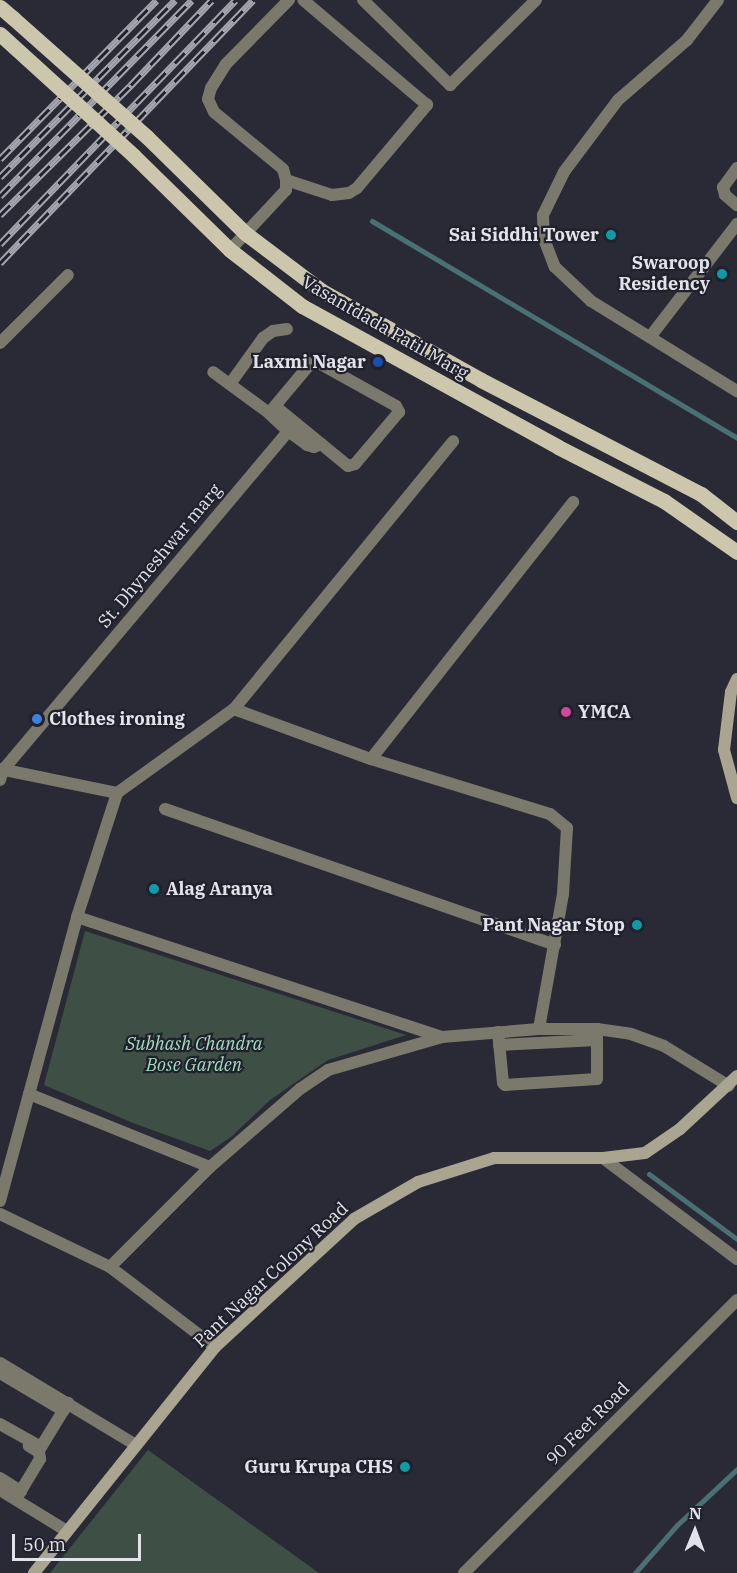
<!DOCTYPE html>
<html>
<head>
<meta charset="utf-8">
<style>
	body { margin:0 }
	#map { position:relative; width:737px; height:1573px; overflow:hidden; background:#2a2a36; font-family:"IBM Plex Serif",serif }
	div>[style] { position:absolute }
	.green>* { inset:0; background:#3e5046 }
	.stream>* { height:5px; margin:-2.5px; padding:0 2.5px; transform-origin:2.5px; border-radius:2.5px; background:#497074 }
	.street>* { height:12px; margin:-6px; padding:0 6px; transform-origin:6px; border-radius:6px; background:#7b796c }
	.secondary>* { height:12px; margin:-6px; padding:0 6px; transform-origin:6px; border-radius:6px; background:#a9a590 }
	.primary>* { height:15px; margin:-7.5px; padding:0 7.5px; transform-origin:7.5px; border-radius:7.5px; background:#ccc7ac }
	.rail>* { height:7px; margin-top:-3.5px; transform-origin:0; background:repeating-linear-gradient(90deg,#20212c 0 14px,#a5a5ae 0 28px); box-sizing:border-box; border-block:2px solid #a5a5ae }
	.primary-bridge>* { height:15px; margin:-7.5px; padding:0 7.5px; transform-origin:7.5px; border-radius:7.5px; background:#ccc7ac }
	.dots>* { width:16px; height:16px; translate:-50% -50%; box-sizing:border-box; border:3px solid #20212c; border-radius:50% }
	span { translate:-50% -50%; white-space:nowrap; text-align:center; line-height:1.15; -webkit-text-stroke:4.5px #20212c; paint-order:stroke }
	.poi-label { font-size:18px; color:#e2e2ea; font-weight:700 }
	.right { translate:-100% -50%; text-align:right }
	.left { translate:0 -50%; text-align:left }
	.street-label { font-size:18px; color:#e2e2ea }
	.park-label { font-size:18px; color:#a2ddbd; font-style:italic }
	.north { position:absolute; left:665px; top:1501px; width:60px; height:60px; -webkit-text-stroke:4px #20212c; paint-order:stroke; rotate:1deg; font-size:16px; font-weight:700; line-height:24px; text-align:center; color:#e2e2ea }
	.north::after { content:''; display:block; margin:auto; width:21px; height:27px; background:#e2e2ea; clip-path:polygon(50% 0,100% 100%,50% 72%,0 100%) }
	.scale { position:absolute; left:12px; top:1534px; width:129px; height:27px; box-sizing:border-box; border:3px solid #e2e2ea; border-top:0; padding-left:8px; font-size:18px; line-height:21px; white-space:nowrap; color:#e2e2ea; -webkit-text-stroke:4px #20212c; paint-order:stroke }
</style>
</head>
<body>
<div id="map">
	<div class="green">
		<div style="clip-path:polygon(85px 931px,406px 1035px,328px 1060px,270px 1100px,231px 1137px,210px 1151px,133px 1123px,44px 1085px)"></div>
		<div style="clip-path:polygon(148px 1450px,319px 1573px,50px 1573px)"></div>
	</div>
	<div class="stream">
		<div style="left:372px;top:221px;width:425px;rotate:30.7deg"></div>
		<div style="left:649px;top:1174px;width:109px;rotate:36.5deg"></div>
		<div style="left:635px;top:1573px;width:64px;rotate:-48.8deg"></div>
		<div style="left:677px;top:1525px;width:82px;rotate:-43deg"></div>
	</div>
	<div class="street">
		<div style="left:363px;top:0;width:122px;rotate:44.3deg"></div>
		<div style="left:450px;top:85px;width:121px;rotate:-44.7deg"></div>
		<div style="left:718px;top:0;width:51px;rotate:127.8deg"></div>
		<div style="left:687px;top:40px;width:91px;rotate:139deg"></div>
		<div style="left:618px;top:100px;width:90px;rotate:126.9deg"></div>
		<div style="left:564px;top:172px;width:48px;rotate:116deg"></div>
		<div style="left:543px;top:215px;width:24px;rotate:88deg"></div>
		<div style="left:544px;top:239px;width:30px;rotate:69deg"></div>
		<div style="left:555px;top:267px;width:50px;rotate:43.4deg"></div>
		<div style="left:591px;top:301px;width:172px;rotate:31.7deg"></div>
		<div style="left:737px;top:168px;width:24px;rotate:126deg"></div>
		<div style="left:723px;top:187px;width:8px;rotate:76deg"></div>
		<div style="left:725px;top:195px;width:16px;rotate:40deg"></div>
		<div style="left:286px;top:180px;width:48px;rotate:18.1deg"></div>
		<div style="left:332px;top:195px;width:17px;rotate:-7deg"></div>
		<div style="left:349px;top:193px;width:9px;rotate:-32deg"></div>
		<div style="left:357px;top:188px;width:109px;rotate:-49.9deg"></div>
		<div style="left:427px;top:105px;width:162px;rotate:-139.7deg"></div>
		<div style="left:230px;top:250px;width:82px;rotate:-47deg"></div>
		<div style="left:286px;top:190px;width:10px;rotate:-90deg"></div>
		<div style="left:286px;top:180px;width:11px;rotate:-105deg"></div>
		<div style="left:283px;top:169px;width:89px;rotate:-140.4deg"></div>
		<div style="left:214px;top:112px;width:14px;rotate:-115deg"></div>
		<div style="left:208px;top:99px;width:11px;rotate:-75deg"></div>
		<div style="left:211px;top:88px;width:28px;rotate:-58deg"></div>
		<div style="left:226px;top:64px;width:90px;rotate:-45.5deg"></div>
		<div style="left:650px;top:337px;width:143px;rotate:-52.4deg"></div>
		<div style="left:0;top:343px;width:96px;rotate:-45deg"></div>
		<div style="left:230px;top:384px;width:57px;rotate:-54.3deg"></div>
		<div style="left:263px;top:338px;width:12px;rotate:-35deg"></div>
		<div style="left:273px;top:331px;width:14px;rotate:-8deg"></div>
		<div style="left:269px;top:413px;width:65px;rotate:-50deg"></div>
		<div style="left:311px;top:363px;width:6px;rotate:-9deg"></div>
		<div style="left:317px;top:362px;width:90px;rotate:29.1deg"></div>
		<div style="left:396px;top:406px;width:7px;rotate:63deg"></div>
		<div style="left:399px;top:412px;width:68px;rotate:130.2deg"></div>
		<div style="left:355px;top:464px;width:7px;rotate:164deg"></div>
		<div style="left:348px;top:466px;width:94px;rotate:-140.6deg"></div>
		<div style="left:293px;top:426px;width:7px;rotate:135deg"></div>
		<div style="left:288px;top:431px;width:24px;rotate:36deg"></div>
		<div style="left:307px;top:445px;width:7px;rotate:16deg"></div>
		<div style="left:314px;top:447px;width:8px;rotate:-23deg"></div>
		<div style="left:234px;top:709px;width:146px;rotate:20.1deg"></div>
		<div style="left:371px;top:759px;width:187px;rotate:17.1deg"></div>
		<div style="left:550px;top:814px;width:22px;rotate:39deg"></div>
		<div style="left:567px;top:828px;width:66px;rotate:93.5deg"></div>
		<div style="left:563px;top:894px;width:137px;rotate:100.1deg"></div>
		<div style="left:371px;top:759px;width:327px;rotate:-51.8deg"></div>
		<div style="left:0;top:769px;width:119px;rotate:11.6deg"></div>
		<div style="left:0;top:780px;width:10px;rotate:-73deg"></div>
		<div style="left:3px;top:770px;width:443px;rotate:-49.9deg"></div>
		<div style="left:288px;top:431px;width:26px;rotate:-137deg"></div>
		<div style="left:269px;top:413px;width:69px;rotate:-143.8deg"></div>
		<div style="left:165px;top:809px;width:413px;rotate:19.2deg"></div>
		<div style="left:77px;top:917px;width:384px;rotate:18.2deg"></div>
		<div style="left:498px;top:1032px;width:51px;rotate:84.4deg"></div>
		<div style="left:503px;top:1083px;width:3px;rotate:45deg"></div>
		<div style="left:505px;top:1085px;width:92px;rotate:-3.7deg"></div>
		<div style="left:597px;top:1079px;width:50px;rotate:-90deg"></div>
		<div style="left:499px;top:1045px;width:98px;rotate:-2.9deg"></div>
		<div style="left:29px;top:1094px;width:195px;rotate:22deg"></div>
		<div style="left:603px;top:1158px;width:168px;rotate:37deg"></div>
		<div style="left:0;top:1201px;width:294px;rotate:-74.8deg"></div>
		<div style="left:77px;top:917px;width:130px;rotate:-72.1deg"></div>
		<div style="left:117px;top:793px;width:144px;rotate:-35.7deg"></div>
		<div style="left:234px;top:709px;width:346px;rotate:-50.7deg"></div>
		<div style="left:0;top:1214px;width:122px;rotate:25.7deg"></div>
		<div style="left:110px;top:1267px;width:132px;rotate:37.3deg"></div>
		<div style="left:110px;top:1267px;width:141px;rotate:-45deg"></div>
		<div style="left:210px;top:1167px;width:119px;rotate:-40.9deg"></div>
		<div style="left:300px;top:1089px;width:34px;rotate:-34deg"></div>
		<div style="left:328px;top:1070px;width:119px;rotate:-16.1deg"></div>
		<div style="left:442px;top:1037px;width:97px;rotate:-4.7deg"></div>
		<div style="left:539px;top:1029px;width:58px"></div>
		<div style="left:597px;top:1029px;width:34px;rotate:8deg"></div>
		<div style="left:631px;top:1034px;width:35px;rotate:20deg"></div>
		<div style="left:664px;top:1046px;width:76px;rotate:31.6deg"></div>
		<div style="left:0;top:1363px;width:159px;rotate:31.1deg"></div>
		<div style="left:0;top:1373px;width:74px;rotate:30.7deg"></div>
		<div style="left:0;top:1424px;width:47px;rotate:29.3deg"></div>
		<div style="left:41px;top:1447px;width:52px;rotate:-58.5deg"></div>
		<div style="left:0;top:1478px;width:25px;rotate:32deg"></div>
		<div style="left:0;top:1490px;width:79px;rotate:31.5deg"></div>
		<div style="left:16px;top:1499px;width:47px;rotate:-59deg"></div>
		<div style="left:40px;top:1459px;width:7px;rotate:-98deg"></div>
		<div style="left:39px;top:1452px;width:12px;rotate:-149deg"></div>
		<div style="left:464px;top:1573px;width:386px;rotate:-45deg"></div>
	</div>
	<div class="secondary">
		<div style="left:737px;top:679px;width:14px;rotate:115deg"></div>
		<div style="left:731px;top:692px;width:58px;rotate:96.9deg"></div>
		<div style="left:724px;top:750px;width:50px;rotate:74.8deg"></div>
		<div style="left:34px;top:1573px;width:290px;rotate:-51.3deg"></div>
		<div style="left:215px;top:1347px;width:189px;rotate:-42.6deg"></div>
		<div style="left:354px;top:1219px;width:74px;rotate:-30deg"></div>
		<div style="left:418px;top:1182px;width:80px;rotate:-17.5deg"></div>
		<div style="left:494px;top:1158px;width:109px"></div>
		<div style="left:603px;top:1158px;width:42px;rotate:-6.8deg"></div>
		<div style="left:645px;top:1153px;width:42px;rotate:-34.4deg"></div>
		<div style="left:680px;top:1129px;width:78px;rotate:-42.9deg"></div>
	</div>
	<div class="primary">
		<div style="left:0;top:7px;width:17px;rotate:40deg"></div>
		<div style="left:147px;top:137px;width:137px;rotate:44.4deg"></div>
		<div style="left:245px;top:233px;width:96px;rotate:37deg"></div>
		<div style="left:322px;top:291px;width:182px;rotate:29.2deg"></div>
		<div style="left:481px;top:380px;width:248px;rotate:27.4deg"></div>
		<div style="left:701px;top:494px;width:46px;rotate:37.9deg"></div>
		<div style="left:134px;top:156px;width:134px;rotate:44.4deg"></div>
		<div style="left:230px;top:250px;width:91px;rotate:37.9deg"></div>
		<div style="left:302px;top:306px;width:292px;rotate:28.8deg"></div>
		<div style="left:558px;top:447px;width:119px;rotate:27deg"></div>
		<div style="left:664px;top:501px;width:89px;rotate:34.9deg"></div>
	</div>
	<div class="rail">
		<div style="left:0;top:159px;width:223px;rotate:-45.4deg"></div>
		<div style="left:0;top:177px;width:249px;rotate:-45.3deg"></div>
		<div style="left:0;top:196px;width:274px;rotate:-45.6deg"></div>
		<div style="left:0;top:215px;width:185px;rotate:-44.8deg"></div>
		<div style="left:131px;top:85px;width:117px;rotate:-46.4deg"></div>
		<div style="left:0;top:244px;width:339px;rotate:-46deg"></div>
		<div style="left:0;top:263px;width:365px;rotate:-46.1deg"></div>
	</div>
	<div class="primary-bridge">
		<div style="left:13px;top:18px;width:179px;rotate:41.6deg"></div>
		<div style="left:0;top:34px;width:181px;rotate:42.3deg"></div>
	</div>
	<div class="dots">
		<div style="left:611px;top:235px;background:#0f9aa8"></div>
		<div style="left:722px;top:274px;background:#0f9aa8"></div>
		<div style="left:378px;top:362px;background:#1a4fb4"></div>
		<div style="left:566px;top:712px;background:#d1479c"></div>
		<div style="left:37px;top:719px;background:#3f7fe0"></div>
		<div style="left:154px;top:889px;background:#0f9aa8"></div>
		<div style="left:637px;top:925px;background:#0f9aa8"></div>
		<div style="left:405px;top:1467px;background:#0f9aa8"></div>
	</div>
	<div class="poi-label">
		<span class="right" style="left:599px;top:235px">Sai Siddhi Tower</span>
		<span class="right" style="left:710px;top:274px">Swaroop<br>Residency</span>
		<span class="right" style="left:366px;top:362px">Laxmi Nagar</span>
		<span class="left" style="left:578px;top:712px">YMCA</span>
		<span class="left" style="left:49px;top:719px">Clothes ironing</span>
		<span class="left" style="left:166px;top:889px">Alag Aranya</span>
		<span class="right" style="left:625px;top:925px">Pant Nagar Stop</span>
		<span class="right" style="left:393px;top:1467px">Guru Krupa CHS</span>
	</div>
	<div class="street-label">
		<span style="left:385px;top:328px;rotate:30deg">Vasantdada Patil Marg</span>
		<span style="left:160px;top:556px;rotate:-50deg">St. Dhyneshwar marg</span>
		<span style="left:271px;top:1275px;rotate:-43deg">Pant Nagar Colony Road</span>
		<span style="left:588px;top:1424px;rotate:-45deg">90 Feet Road</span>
	</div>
	<div class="park-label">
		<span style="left:194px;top:1055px">Subhash Chandra<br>Bose Garden</span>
	</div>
	<div class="north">N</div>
	<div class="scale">50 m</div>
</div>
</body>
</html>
